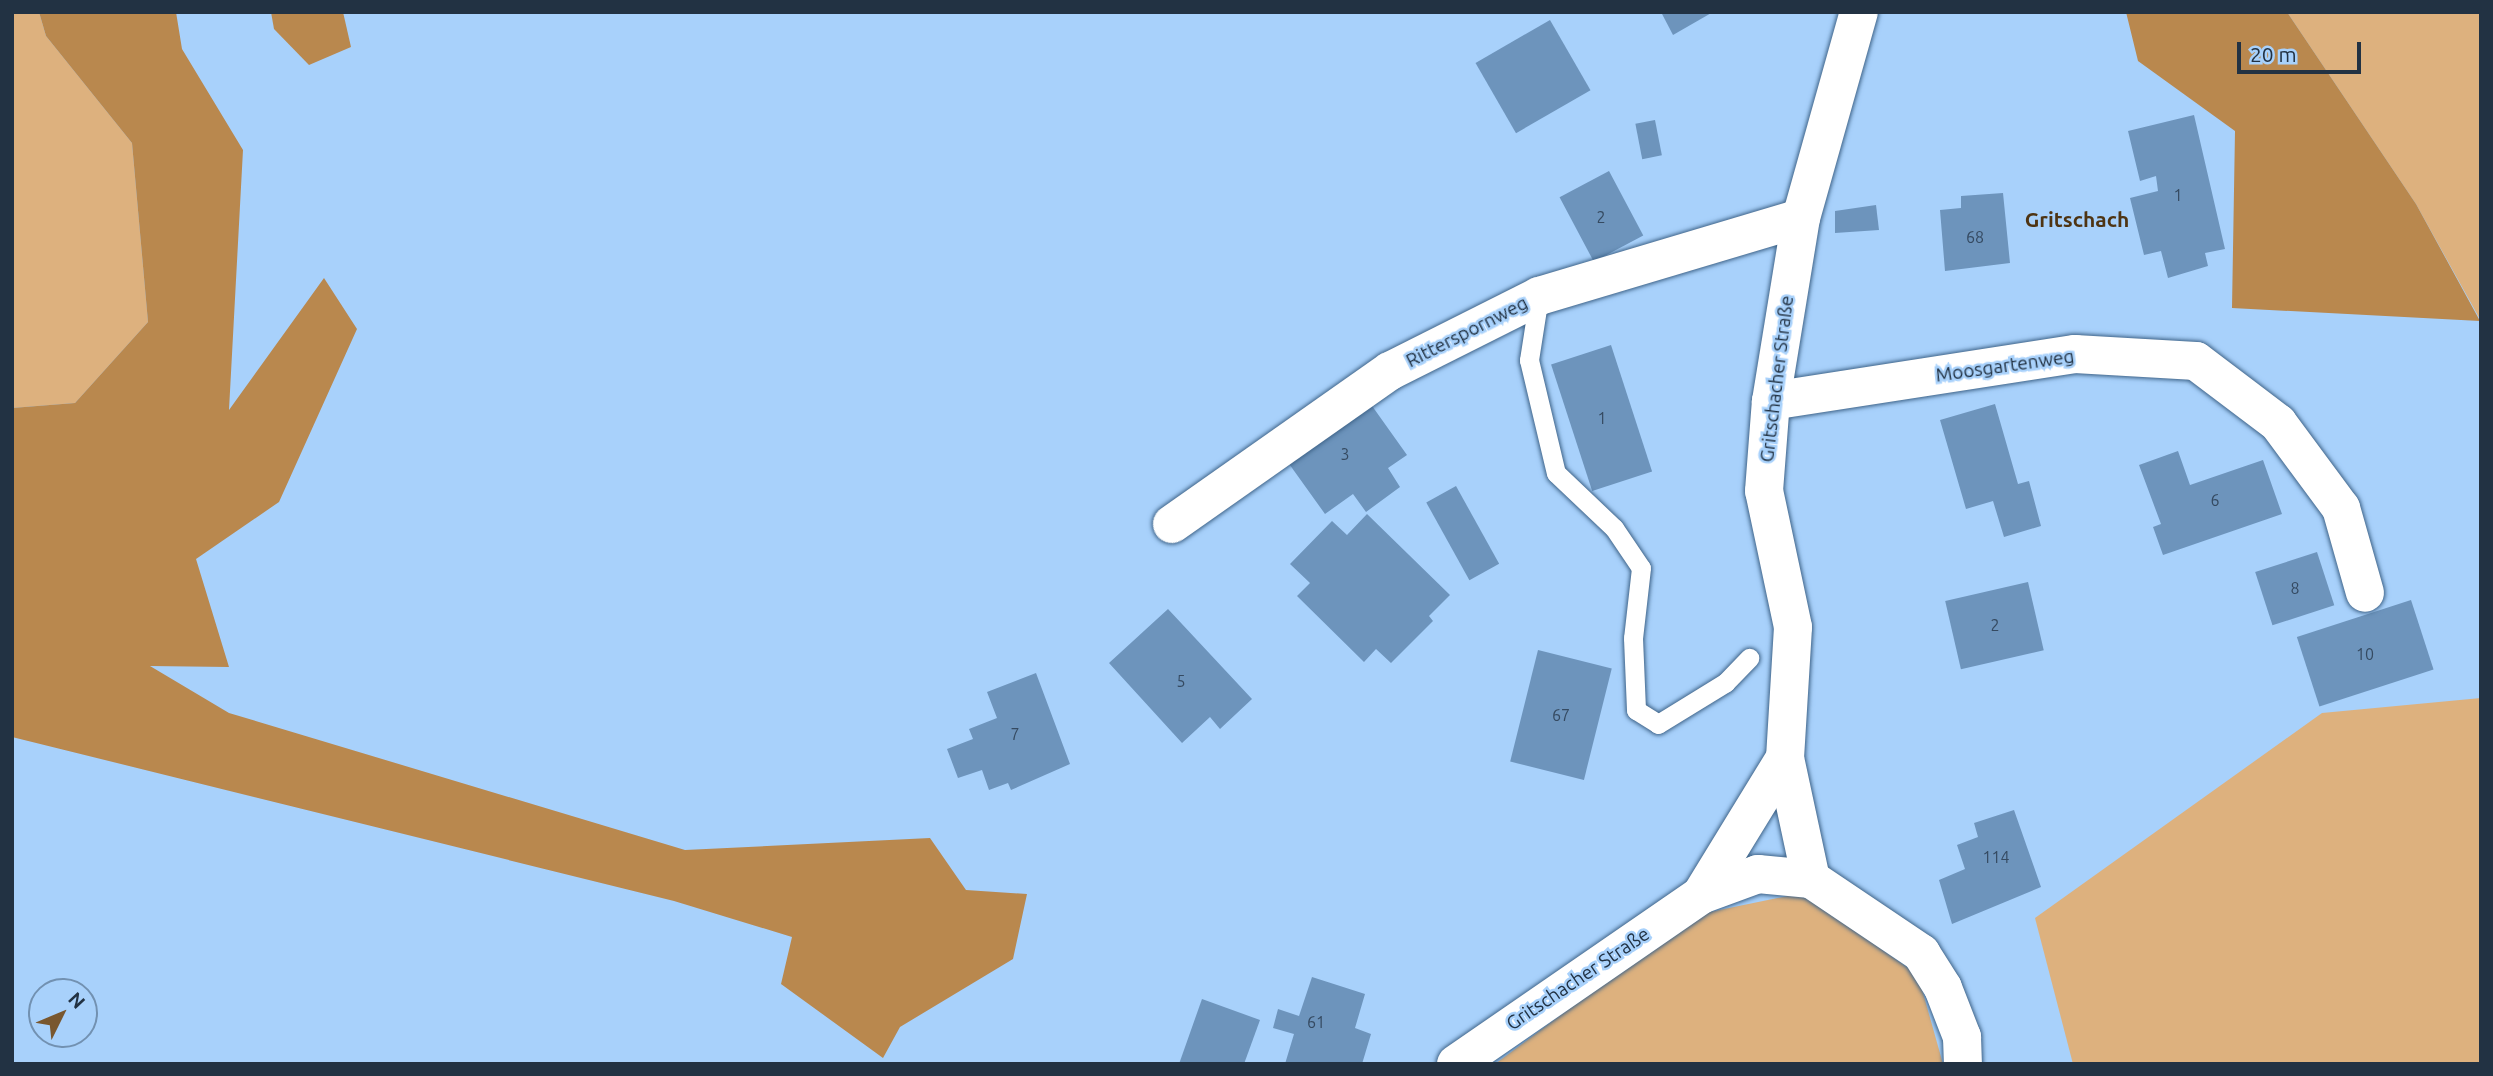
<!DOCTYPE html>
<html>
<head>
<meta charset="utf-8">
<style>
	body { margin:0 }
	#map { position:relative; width:2493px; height:1076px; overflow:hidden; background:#a8d1fb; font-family:Ubuntu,sans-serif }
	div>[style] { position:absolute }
	.green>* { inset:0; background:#ddb17e }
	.forest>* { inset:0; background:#b9884e }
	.building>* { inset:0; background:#6d94bc; transform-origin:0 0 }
	.roads { filter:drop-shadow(0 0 2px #3f6489) drop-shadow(0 0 2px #3f6489) }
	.lane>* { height:19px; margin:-9.5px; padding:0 9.5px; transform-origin:9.5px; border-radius:9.5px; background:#fff }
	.street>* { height:38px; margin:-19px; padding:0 19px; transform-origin:19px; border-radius:19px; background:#fff }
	span { translate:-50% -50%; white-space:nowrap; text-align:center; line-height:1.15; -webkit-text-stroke:5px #a8d1fb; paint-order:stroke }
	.number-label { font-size:16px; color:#354a61 }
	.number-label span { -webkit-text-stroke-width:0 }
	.street-label { font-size:19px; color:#223243 }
	.neighbourhood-label { font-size:21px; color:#4e3413; font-weight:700 }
	.frame { position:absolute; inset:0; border:14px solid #223243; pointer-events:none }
	.north { position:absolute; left:28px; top:978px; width:70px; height:70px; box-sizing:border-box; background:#a8d1fb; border:2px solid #7291b1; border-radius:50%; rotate:47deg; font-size:19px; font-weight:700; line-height:28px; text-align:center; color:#223243 }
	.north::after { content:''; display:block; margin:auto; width:24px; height:32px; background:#79572e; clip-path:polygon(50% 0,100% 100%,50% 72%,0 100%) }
	.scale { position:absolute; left:2237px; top:42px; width:124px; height:32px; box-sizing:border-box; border:4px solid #223243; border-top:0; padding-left:9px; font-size:21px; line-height:24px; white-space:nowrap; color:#223243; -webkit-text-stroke:5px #a8d1fb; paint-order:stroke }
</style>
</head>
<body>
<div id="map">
	<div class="green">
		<div style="clip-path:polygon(12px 12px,39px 12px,46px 36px,132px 143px,148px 322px,75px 403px,12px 408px)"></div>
		<div style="clip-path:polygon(2287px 12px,2481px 12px,2481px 321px,2416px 204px)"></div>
		<div style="clip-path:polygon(2481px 698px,2481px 1064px,2073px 1064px,2035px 918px,2322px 713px)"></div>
		<div style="clip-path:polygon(1802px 893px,1918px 975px,1943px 1064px,1495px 1064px,1695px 915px)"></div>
	</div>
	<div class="forest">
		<div style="clip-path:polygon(39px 12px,176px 12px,182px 49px,243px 150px,229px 410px,324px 278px,357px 329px,279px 502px,196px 559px,229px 667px,150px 666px,229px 713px,685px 850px,930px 838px,966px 890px,1027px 894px,1013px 959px,900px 1027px,883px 1058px,781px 984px,792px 937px,674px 901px,12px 737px,12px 408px,75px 403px,148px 322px,132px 143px,46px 36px)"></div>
		<div style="clip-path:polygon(271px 12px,343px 12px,351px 47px,309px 65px,274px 29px)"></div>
		<div style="clip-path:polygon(2126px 12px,2287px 12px,2416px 204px,2480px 321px,2232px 308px,2235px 131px,2138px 61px)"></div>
	</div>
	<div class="building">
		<div style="clip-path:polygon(1661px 12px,1713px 12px,1673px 35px)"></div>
		<div style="left:1550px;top:20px;width:81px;height:86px;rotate:60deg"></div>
		<div style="clip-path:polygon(2194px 115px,2225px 249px,2205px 253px,2208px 266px,2168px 278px,2161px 251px,2144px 255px,2130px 198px,2158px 191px,2156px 176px,2140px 181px,2128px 131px)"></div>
		<div style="left:1655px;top:120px;width:36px;height:20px;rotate:79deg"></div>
		<div style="left:1609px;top:171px;width:73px;height:56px;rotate:62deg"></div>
		<div style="clip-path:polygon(2003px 193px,2010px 263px,1945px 271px,1940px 210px,1961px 208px,1961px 196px)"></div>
		<div style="clip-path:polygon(1876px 205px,1879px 230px,1835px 233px,1835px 211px)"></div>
		<div style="left:1611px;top:345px;width:133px;height:63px;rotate:72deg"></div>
		<div style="clip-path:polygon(1365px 396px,1407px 455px,1388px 468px,1400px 487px,1366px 512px,1353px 494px,1325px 514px,1282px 454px)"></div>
		<div style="clip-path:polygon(1995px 404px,2018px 484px,2029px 481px,2041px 526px,2004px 537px,1993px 501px,1966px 509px,1940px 420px)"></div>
		<div style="clip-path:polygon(2178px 451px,2190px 485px,2263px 460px,2282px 514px,2163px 555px,2153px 527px,2161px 524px,2139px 465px)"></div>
		<div style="left:1456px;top:486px;width:89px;height:34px;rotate:61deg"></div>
		<div style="clip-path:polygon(1367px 514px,1450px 595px,1429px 616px,1433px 621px,1391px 663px,1376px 649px,1364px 662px,1297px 596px,1310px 583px,1290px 564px,1332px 521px,1347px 535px)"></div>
		<div style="left:2317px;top:552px;width:56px;height:65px;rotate:72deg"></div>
		<div style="left:2028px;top:582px;width:70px;height:85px;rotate:77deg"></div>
		<div style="left:2411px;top:600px;width:73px;height:120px;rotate:72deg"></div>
		<div style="clip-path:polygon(1168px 609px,1252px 699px,1220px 729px,1210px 717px,1182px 743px,1109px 663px)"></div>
		<div style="left:1538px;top:650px;width:76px;height:115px;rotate:14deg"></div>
		<div style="clip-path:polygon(1036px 673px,1070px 764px,1011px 790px,1008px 783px,989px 790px,982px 770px,958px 778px,947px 749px,973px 739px,969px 729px,997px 718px,987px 692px)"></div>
		<div style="clip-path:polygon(2014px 810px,2041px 887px,1952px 924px,1939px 880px,1965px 869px,1957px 845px,1978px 837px,1974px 823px)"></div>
		<div style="clip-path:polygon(1312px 977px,1365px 994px,1355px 1028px,1371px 1034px,1362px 1064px,1285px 1064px,1294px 1034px,1273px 1028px,1278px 1009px,1299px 1016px)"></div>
		<div style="clip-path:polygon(1202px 999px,1260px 1020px,1244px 1064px,1179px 1064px)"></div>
	</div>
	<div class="roads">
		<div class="lane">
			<div style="left:1539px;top:296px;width:65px;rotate:98.9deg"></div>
			<div style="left:1529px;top:360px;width:116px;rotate:76.6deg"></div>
			<div style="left:1556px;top:473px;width:80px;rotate:43.5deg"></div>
			<div style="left:1614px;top:528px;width:48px;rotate:56deg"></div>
			<div style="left:1641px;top:568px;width:70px;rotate:96.5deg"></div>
			<div style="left:1633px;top:638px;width:72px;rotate:87.6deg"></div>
			<div style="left:1636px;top:710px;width:26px;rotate:32deg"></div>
			<div style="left:1658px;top:724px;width:79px;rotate:-31.5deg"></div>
			<div style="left:1725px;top:683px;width:35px;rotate:-46deg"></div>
		</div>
		<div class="street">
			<div style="left:1771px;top:401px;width:308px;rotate:-8.8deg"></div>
			<div style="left:2075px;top:354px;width:121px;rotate:3.3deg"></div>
			<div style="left:2196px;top:361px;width:103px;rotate:37.1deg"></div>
			<div style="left:2278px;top:423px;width:106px;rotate:53.5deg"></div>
			<div style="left:2341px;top:508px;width:88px;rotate:74.2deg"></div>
			<div style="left:1172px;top:524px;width:266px;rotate:-35.1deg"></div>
			<div style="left:1390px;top:371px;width:167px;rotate:-26.7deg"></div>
			<div style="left:1539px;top:296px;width:273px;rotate:-16.6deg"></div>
			<div style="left:1785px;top:758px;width:124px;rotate:77.9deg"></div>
			<div style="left:1811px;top:879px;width:133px;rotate:33.9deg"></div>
			<div style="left:1921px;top:953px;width:41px;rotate:57.8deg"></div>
			<div style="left:1943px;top:988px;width:53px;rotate:68.8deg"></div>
			<div style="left:1962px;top:1037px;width:27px;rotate:88deg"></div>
			<div style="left:1701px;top:895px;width:61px;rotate:-20.2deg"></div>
			<div style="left:1758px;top:874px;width:53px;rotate:5.4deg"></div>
			<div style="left:1456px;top:1064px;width:298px;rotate:-34.6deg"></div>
			<div style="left:1701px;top:895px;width:161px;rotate:-58.5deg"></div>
			<div style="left:1785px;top:758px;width:131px;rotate:-86.5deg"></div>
			<div style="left:1793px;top:627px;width:139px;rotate:-102deg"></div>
			<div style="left:1764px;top:491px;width:90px;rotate:-85.6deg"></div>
			<div style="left:1771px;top:401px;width:185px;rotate:-80.7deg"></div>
			<div style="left:1801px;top:218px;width:214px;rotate:-74.3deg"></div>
		</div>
	</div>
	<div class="number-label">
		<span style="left:2178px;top:195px">1</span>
		<span style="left:1601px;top:217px">2</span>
		<span style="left:1975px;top:237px">68</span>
		<span style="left:1602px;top:418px">1</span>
		<span style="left:1345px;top:454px">3</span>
		<span style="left:2215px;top:500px">6</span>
		<span style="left:2295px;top:588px">8</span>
		<span style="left:1995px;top:625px">2</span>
		<span style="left:2365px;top:654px">10</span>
		<span style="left:1181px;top:681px">5</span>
		<span style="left:1561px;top:715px">67</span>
		<span style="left:1015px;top:734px">7</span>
		<span style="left:1996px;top:857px">114</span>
		<span style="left:1316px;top:1022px">61</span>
	</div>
	<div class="street-label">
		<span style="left:1467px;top:332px;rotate:-27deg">Ritterspornweg</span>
		<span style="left:2005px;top:366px;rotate:-8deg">Moosgartenweg</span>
		<span style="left:1777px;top:379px;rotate:-83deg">Gritschacher Straße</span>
		<span style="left:1578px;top:979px;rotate:-34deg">Gritschacher Straße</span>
	</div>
	<div class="neighbourhood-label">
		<span style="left:2077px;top:219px">Gritschach</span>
	</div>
	<div class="frame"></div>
	<div class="north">N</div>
	<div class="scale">20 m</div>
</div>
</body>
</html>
